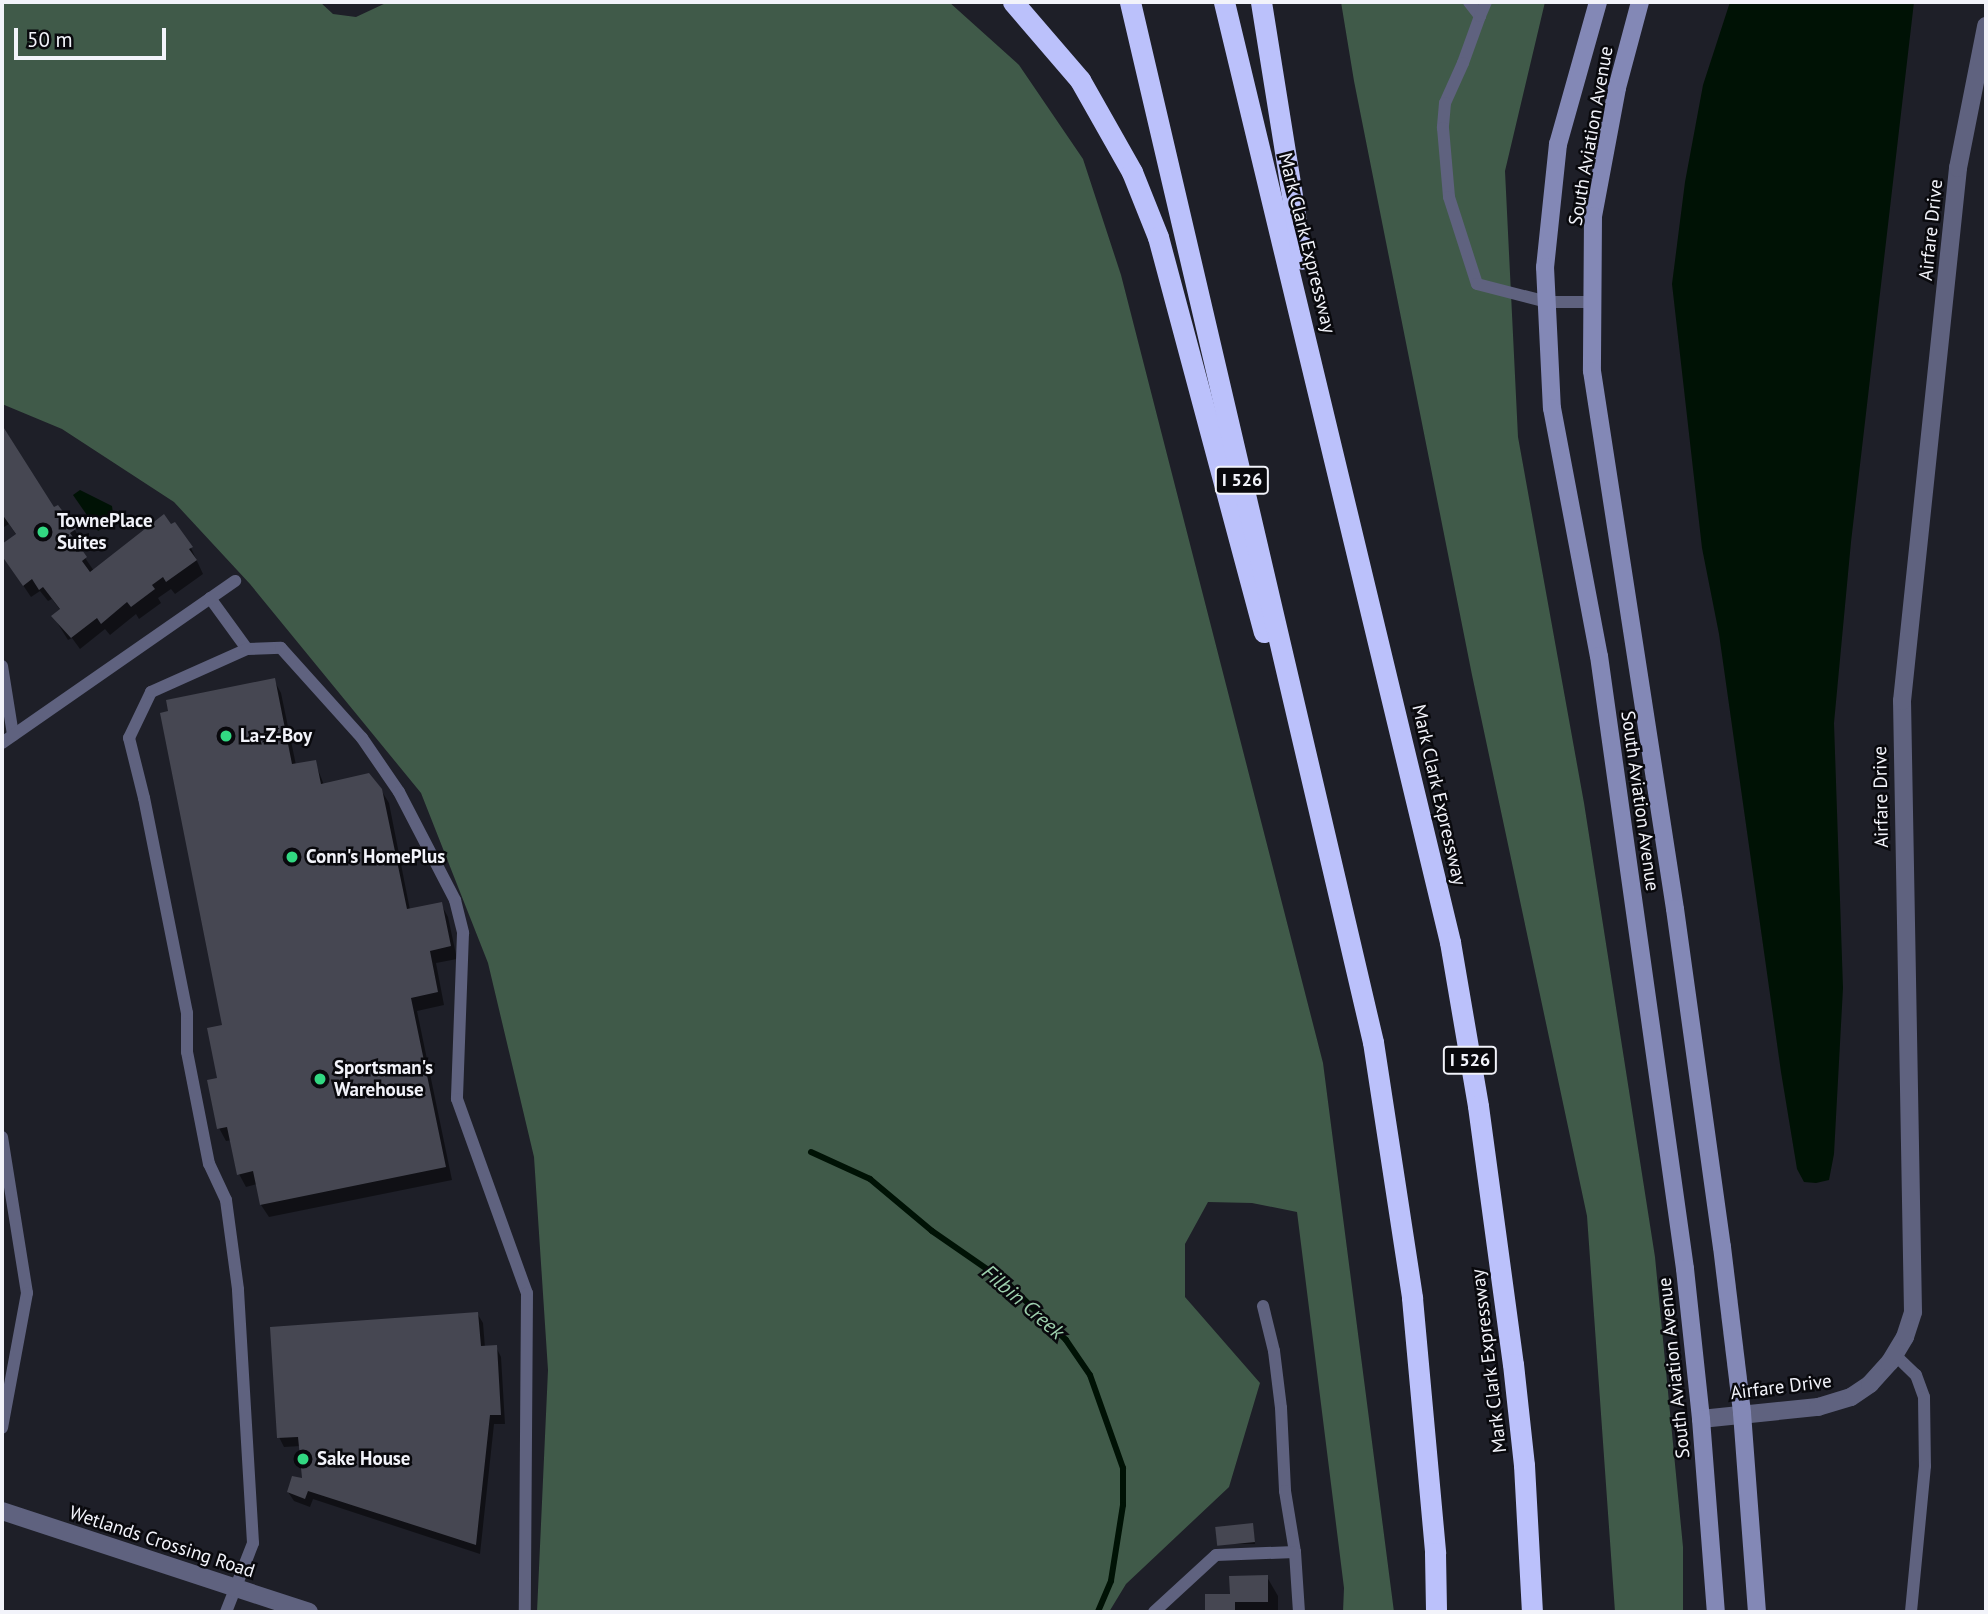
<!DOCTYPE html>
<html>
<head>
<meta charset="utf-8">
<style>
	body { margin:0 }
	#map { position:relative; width:1988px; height:1614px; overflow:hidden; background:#1e1f28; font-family:"PT Sans",sans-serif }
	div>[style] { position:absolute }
	.forest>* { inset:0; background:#405a49 }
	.water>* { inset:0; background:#001205 }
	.shadow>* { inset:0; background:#0007 }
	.stream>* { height:6px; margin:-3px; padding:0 3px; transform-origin:3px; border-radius:3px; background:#001205 }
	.building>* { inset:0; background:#464752; transform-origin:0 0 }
	.lane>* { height:12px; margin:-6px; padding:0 6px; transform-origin:6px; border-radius:6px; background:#5f627f }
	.street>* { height:18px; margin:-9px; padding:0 9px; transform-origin:9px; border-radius:9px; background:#5f627f }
	.secondary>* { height:18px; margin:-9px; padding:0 9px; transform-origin:9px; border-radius:9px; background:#8388b6 }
	.highway>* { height:21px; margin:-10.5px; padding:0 10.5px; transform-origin:10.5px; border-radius:10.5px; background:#bbc1fb }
	.dots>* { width:19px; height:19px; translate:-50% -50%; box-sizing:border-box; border:4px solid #09090d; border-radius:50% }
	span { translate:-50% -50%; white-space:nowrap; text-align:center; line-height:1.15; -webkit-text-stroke:5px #09090d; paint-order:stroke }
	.shield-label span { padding:2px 5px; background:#09090d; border:2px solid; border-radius:5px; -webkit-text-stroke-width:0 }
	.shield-label { font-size:18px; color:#f2f3fa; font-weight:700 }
	.street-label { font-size:19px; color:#f2f3fa }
	.poi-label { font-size:19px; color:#f2f3fa; font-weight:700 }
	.left { translate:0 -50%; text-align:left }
	.water-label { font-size:21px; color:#9dd0ad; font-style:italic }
	.frame { position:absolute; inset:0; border:4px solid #f2f3fa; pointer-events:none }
	.scale { position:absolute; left:14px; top:28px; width:152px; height:32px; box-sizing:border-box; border:4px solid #f2f3fa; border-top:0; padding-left:9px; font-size:21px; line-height:24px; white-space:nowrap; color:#f2f3fa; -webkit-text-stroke:5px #09090d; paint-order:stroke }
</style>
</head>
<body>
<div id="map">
	<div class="forest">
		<div style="clip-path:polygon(2px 2px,320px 2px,333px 14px,356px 17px,388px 2px,949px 2px,1019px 65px,1083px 159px,1121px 275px,1323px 1063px,1394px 1612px,1343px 1612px,1344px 1588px,1297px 1212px,1252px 1203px,1208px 1202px,1185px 1244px,1185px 1297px,1260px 1383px,1229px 1487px,1126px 1584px,1109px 1612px,537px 1612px,548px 1370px,534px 1157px,488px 963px,421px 793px,250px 584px,174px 502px,62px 429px,2px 404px)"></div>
		<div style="clip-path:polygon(1341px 2px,1545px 2px,1505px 171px,1518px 437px,1584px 803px,1655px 1257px,1683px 1547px,1683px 1612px,1615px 1612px,1587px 1216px,1472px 675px,1354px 81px)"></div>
	</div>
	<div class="water">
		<div style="clip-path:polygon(1730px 2px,1914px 2px,1851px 542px,1834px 723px,1843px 988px,1834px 1154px,1829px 1180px,1816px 1183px,1804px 1182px,1797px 1169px,1781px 1072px,1719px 634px,1702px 548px,1672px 284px,1685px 182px,1703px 85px)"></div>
		<div style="clip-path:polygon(80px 490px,112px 506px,114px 522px,98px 531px,73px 495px)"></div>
	</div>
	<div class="shadow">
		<div style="clip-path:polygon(2px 429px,53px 510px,58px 507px,75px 530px,82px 543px,77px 546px,94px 571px,191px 548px,203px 574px,175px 594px,171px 589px,158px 598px,161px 603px,139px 619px,136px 614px,110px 635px,105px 629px,80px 649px,72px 638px,68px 640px,53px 616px,61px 611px,52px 599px,48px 601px,40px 591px,31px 597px,2px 554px,2px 546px,17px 536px,9px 524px,4px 527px,2px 523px)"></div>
		<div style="clip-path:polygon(274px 680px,281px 693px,296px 765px,315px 762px,324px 785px,381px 790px,389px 803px,410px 910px,441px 904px,448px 917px,457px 959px,436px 963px,444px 1005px,417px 1011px,452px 1180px,269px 1217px,261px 1205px,257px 1184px,246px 1187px,239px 1174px,232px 1140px,226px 1141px,219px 1128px,224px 1026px)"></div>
		<div style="clip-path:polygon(477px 1313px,483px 1323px,485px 1348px,496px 1347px,501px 1357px,505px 1424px,494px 1424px,480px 1554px,313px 1499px,310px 1507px,294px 1501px,288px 1492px,304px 1480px,301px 1446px,284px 1447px,279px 1437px)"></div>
		<div style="clip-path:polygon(1253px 1527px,1255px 1544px,1217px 1544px)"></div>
		<div style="clip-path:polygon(1267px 1577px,1278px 1596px,1278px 1612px,1207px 1612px,1207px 1596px,1232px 1595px)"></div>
	</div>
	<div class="stream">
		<div style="left:811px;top:1152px;width:65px;rotate:24.6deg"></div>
		<div style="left:870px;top:1179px;width:81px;rotate:40deg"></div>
		<div style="left:932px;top:1231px;width:91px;rotate:34.7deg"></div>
		<div style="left:1007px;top:1283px;width:82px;rotate:44deg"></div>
		<div style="left:1066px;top:1340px;width:42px;rotate:55.6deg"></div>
		<div style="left:1090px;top:1375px;width:99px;rotate:70.5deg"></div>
		<div style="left:1123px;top:1468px;width:37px;rotate:90deg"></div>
		<div style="left:1123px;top:1505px;width:77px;rotate:99deg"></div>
		<div style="left:1111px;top:1581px;width:34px;rotate:113deg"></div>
	</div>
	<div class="building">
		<div style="clip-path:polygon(2px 425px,54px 507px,58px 505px,76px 529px,70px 533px,87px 557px,82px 561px,90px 572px,164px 514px,171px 524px,175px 522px,193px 547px,189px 549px,197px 560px,166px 582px,163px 577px,152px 585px,155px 589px,131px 607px,127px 602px,101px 624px,97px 618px,71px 638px,51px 616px,60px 609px,43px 587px,39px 590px,32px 579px,23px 586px,2px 556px,2px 544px,16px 534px,2px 514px)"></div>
		<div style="clip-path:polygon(275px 678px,292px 764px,316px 760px,321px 784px,369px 773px,382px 789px,407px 909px,442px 902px,451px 946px,430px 951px,438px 992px,411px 998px,446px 1167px,260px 1205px,253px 1171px,237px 1175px,227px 1127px,217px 1129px,207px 1080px,217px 1078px,207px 1028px,222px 1025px,160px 713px,168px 711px,166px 700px)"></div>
		<div style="clip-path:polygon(478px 1312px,481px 1346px,497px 1345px,501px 1415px,490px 1415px,476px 1545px,308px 1491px,305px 1499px,287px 1492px,292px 1476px,302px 1478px,298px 1437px,277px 1438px,270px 1327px)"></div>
		<div style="left:1253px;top:1523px;width:19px;height:38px;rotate:84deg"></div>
		<div style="clip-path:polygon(1268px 1575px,1268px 1602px,1235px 1602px,1235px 1612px,1205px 1612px,1205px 1594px,1230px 1594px,1229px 1576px)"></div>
	</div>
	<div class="lane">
		<div style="left:1469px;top:2px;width:18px;rotate:52deg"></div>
		<div style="left:1480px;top:16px;width:50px;rotate:109.9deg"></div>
		<div style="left:1463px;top:63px;width:44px;rotate:114.2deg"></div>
		<div style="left:1445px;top:103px;width:25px;rotate:95deg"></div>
		<div style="left:1443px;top:128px;width:69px;rotate:85deg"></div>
		<div style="left:1449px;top:197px;width:91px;rotate:72.2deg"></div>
		<div style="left:1477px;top:284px;width:72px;rotate:14.4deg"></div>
		<div style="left:1547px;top:302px;width:46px"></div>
		<div style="left:1480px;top:16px;width:15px;rotate:-67deg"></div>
		<div style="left:210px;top:598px;width:63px;rotate:54deg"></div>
		<div style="left:247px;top:649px;width:34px;rotate:-2deg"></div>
		<div style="left:281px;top:648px;width:121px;rotate:48deg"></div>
		<div style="left:362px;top:738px;width:65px;rotate:55.6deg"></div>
		<div style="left:399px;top:792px;width:122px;rotate:62.6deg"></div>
		<div style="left:455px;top:900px;width:34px;rotate:76deg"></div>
		<div style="left:463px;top:933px;width:166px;rotate:92.1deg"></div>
		<div style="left:457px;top:1099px;width:206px;rotate:70.2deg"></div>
		<div style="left:527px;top:1293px;width:319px;rotate:90.4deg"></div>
		<div style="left:2px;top:666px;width:70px;rotate:80.9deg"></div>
		<div style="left:2px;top:743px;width:284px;rotate:-34.8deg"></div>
		<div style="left:2px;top:1137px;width:158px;rotate:80.9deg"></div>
		<div style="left:27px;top:1293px;width:137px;rotate:100.5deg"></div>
		<div style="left:1263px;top:1306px;width:46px;rotate:76.3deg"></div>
		<div style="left:1274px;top:1351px;width:57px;rotate:83deg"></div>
		<div style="left:1281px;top:1408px;width:83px;rotate:87.2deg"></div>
		<div style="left:1285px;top:1491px;width:62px;rotate:80.7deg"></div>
		<div style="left:1895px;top:1355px;width:29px;rotate:44deg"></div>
		<div style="left:1916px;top:1375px;width:23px;rotate:70deg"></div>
		<div style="left:1924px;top:1397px;width:69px;rotate:89.2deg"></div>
		<div style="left:1925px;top:1466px;width:147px;rotate:95.5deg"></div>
		<div style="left:226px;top:1612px;width:74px;rotate:-68.6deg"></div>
		<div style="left:253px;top:1543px;width:254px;rotate:-93.4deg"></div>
		<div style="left:238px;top:1289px;width:90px;rotate:-97.7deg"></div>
		<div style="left:226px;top:1200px;width:40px;rotate:-115deg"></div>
		<div style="left:209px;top:1164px;width:114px;rotate:-101.1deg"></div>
		<div style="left:187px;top:1052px;width:39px;rotate:-90deg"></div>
		<div style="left:187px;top:1013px;width:219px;rotate:-101.3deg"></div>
		<div style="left:144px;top:798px;width:62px;rotate:-104deg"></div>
		<div style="left:129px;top:738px;width:51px;rotate:-64.4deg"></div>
		<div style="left:151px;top:692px;width:105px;rotate:-24.1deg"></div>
		<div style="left:1154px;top:1612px;width:84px;rotate:-42.6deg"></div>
		<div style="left:1216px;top:1555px;width:79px;rotate:-2.2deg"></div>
		<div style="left:1295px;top:1552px;width:60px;rotate:86.2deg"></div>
	</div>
	<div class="street">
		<div style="left:1701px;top:1419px;width:118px;rotate:-5.9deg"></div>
		<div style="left:1818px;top:1407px;width:34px;rotate:-17deg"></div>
		<div style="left:1851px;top:1397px;width:23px;rotate:-34deg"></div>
		<div style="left:1870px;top:1384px;width:30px;rotate:-48deg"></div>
		<div style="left:1890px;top:1362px;width:29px;rotate:-59deg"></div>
		<div style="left:1905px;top:1337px;width:26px;rotate:-72deg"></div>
		<div style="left:1913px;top:1312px;width:611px;rotate:-91.03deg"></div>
		<div style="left:1902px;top:701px;width:536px;rotate:-84deg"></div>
		<div style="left:1958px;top:168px;width:145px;rotate:-78.8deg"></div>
		<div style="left:2px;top:1511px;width:323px;rotate:18.2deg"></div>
	</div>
	<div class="secondary">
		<div style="left:1598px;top:2px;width:148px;rotate:105.7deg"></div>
		<div style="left:1558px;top:144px;width:124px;rotate:96deg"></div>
		<div style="left:1545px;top:267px;width:141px;rotate:87.2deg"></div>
		<div style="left:1552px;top:408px;width:252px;rotate:79.3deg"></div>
		<div style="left:1599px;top:656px;width:619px;rotate:82.01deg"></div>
		<div style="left:1685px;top:1269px;width:151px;rotate:83.9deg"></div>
		<div style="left:1701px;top:1419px;width:194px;rotate:85.6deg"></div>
		<div style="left:1640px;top:2px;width:89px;rotate:105deg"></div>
		<div style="left:1617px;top:88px;width:130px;rotate:100.6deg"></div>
		<div style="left:1593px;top:216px;width:155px;rotate:90.4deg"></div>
		<div style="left:1592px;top:371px;width:544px;rotate:81.23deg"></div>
		<div style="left:1675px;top:909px;width:341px;rotate:82.1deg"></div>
		<div style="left:1722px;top:1247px;width:167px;rotate:83.1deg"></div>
		<div style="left:1742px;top:1413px;width:200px;rotate:85.7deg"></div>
	</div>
	<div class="highway">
		<div style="left:1013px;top:2px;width:103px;rotate:49.3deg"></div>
		<div style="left:1080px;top:80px;width:106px;rotate:60.5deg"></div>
		<div style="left:1132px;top:172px;width:70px;rotate:68.2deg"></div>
		<div style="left:1158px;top:237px;width:409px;rotate:75deg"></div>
		<div style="left:1130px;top:2px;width:1068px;rotate:76.85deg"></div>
		<div style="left:1373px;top:1042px;width:259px;rotate:81.3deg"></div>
		<div style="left:1412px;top:1298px;width:256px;rotate:84.8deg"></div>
		<div style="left:1435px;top:1553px;width:59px;rotate:89deg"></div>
		<div style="left:1224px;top:2px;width:967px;rotate:76.48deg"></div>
		<div style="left:1450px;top:942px;width:166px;rotate:80.3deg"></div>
		<div style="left:1478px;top:1106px;width:260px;rotate:82.3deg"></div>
		<div style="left:1513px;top:1364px;width:102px;rotate:83.8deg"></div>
		<div style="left:1524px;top:1465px;width:147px;rotate:86.9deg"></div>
		<div style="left:1261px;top:2px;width:260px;rotate:80.9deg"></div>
	</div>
	<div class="dots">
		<div style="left:43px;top:532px;background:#32d882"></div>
		<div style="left:226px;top:736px;background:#32d882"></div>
		<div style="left:292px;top:857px;background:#32d882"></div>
		<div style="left:320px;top:1079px;background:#32d882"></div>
		<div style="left:303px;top:1459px;background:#32d882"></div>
	</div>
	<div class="shield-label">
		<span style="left:1242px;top:480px">I 526</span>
		<span style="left:1470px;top:1060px">I 526</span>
	</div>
	<div class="street-label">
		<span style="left:1591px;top:136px;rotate:-80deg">South Aviation Avenue</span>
		<span style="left:1931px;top:230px;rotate:-84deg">Airfare Drive</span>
		<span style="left:1307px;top:243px;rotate:76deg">Mark Clark Expressway</span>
		<span style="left:1439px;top:795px;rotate:77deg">Mark Clark Expressway</span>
		<span style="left:1881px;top:797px;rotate:-91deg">Airfare Drive</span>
		<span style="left:1640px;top:801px;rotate:82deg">South Aviation Avenue</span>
		<span style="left:1489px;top:1361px;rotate:-97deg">Mark Clark Expressway</span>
		<span style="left:1674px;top:1368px;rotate:-96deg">South Aviation Avenue</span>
		<span style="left:1781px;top:1387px;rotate:-7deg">Airfare Drive</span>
		<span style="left:162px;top:1542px;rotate:18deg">Wetlands Crossing Road</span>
	</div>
	<div class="poi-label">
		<span class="left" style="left:57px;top:532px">TownePlace<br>Suites</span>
		<span class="left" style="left:240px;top:736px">La-Z-Boy</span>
		<span class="left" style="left:306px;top:857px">Conn's HomePlus</span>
		<span class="left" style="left:334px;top:1079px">Sportsman's<br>Warehouse</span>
		<span class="left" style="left:317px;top:1459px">Sake House</span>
	</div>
	<div class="water-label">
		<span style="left:1023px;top:1302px;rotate:41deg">Filbin Creek</span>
	</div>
	<div class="frame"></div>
	<div class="scale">50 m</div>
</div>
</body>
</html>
